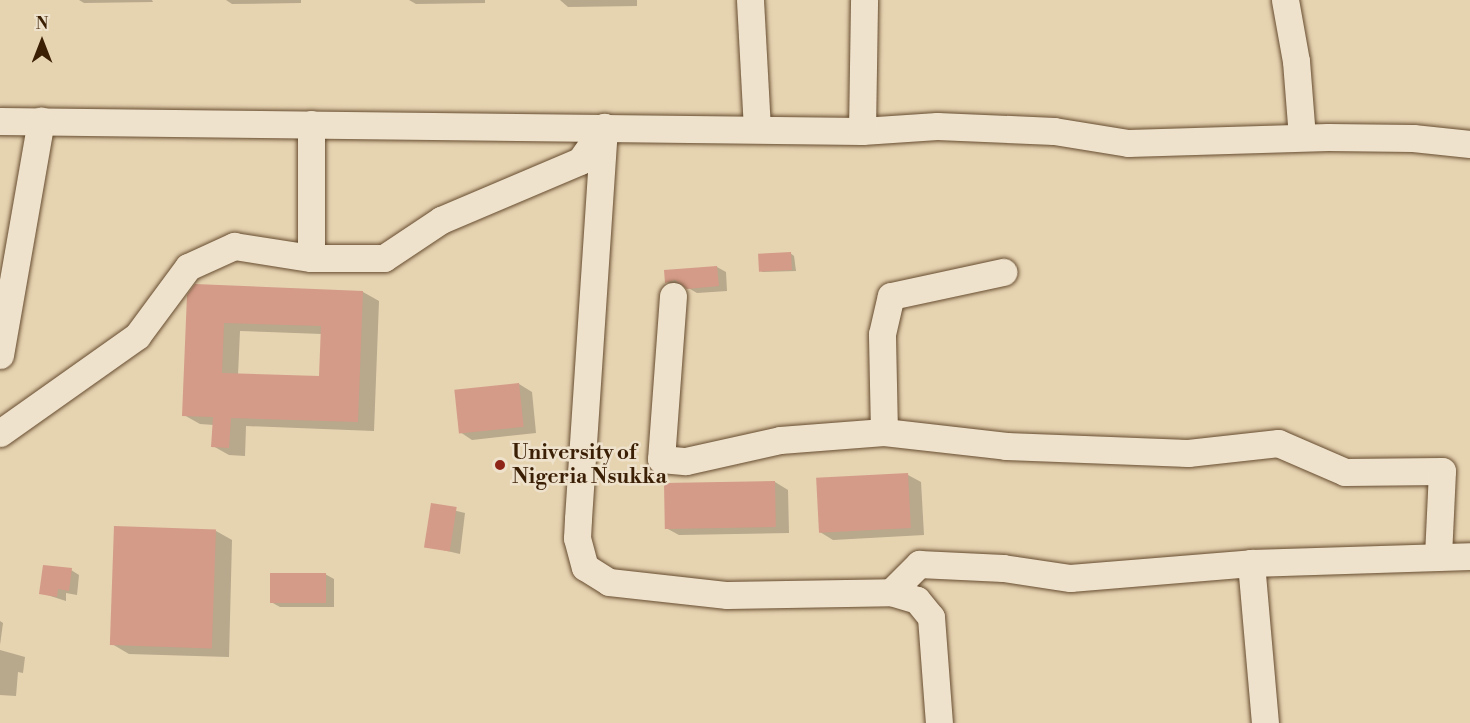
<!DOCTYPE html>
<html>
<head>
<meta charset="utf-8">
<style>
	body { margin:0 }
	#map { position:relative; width:1470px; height:723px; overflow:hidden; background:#e6d3b0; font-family:"Libre Bodoni",serif }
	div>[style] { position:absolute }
	.shadow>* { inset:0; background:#0003 }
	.building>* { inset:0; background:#d49b88; transform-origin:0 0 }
	.roads { filter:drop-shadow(0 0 2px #664c30) drop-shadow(0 0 2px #664c30) }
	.minor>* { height:27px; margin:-13.5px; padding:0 13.5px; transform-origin:13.5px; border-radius:13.5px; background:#efe2cc }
	.dots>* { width:16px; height:16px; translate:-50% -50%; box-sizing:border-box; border:3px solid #efe2cc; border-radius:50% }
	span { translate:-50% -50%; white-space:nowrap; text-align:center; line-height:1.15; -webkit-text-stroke:5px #efe2cc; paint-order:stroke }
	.poi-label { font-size:21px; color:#3b1f05; font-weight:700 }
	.left { translate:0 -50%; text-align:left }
	.north { position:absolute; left:12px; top:12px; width:60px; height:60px; -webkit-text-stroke:4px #efe2cc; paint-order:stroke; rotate:0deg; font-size:16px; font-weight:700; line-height:24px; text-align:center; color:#3b1f05 }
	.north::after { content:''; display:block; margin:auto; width:21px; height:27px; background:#3b1f05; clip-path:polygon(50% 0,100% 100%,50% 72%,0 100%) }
</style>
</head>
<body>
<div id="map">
	<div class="shadow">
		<div style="clip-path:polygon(79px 0,152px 0,153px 2px,84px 3px)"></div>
		<div style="clip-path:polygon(226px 0,301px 0,301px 3px,232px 4px)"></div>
		<div style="clip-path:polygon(409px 0,485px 0,485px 3px,416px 4px)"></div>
		<div style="clip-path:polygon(560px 0,637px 0,637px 6px,568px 7px)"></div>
		<div style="clip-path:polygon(790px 253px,794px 256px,796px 271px,761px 272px)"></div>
		<div style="clip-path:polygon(717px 267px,726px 272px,727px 291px,697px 293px,683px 285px,675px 286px,667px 282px)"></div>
		<div style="clip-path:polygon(evenodd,363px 292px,379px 301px,374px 431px,246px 426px,245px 456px,229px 455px,213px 446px,214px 425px,200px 424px,184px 415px,188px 296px,363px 292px,240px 331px,322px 334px,320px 378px,238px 375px,240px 331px)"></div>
		<div style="clip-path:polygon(519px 384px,532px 392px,536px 433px,472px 440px,460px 432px)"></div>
		<div style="clip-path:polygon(908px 475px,921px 482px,924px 535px,833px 540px,820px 532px)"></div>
		<div style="clip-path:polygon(775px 482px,788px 490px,789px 533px,679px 535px,666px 528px)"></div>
		<div style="clip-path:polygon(432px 505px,465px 513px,460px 554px,426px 546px)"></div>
		<div style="clip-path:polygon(216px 531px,232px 540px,229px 657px,129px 654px,112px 644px)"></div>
		<div style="clip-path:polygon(71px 570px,79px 575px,77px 595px,66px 593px,66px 601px,41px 593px)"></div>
		<div style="clip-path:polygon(325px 574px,334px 579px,334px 607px,280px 607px,271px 602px)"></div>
		<div style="clip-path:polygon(0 621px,3px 623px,0 645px)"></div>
		<div style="clip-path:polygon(0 650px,25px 657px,23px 673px,18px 672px,16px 696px,0 695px)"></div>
	</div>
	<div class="building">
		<div style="left:791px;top:252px;width:18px;height:33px;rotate:87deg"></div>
		<div style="clip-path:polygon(717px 266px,719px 286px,687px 289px,675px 280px,665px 283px,664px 270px)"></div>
		<div style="clip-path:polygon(evenodd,195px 284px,363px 291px,358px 422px,231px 418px,229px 448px,211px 447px,213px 417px,182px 416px,187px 295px,195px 284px,224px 323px,321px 326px,319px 376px,222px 373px,224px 323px)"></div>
		<div style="left:519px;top:383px;width:44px;height:65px;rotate:84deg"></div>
		<div style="left:908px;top:473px;width:55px;height:92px;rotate:87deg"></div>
		<div style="left:775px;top:481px;width:46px;height:111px;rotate:89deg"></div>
		<div style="left:431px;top:503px;width:26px;height:45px;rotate:9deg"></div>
		<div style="left:114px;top:526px;width:102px;height:119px;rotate:2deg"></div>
		<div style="clip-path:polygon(43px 565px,72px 568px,69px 591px,58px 589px,57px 597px,39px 594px)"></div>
		<div style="left:270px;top:573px;width:56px;height:30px"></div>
	</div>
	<div class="roads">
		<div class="minor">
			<div style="left:750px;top:0;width:129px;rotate:86.9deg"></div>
			<div style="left:1285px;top:0;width:62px;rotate:79.8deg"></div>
			<div style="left:1296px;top:61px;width:76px;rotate:85.5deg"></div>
			<div style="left:0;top:121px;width:862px;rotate:0.66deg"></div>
			<div style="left:862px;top:131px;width:75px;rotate:-3.8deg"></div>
			<div style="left:937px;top:126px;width:117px;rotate:2.4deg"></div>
			<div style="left:1054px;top:131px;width:75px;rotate:9.2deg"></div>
			<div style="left:1128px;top:143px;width:200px;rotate:-1.7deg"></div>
			<div style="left:1328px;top:137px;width:85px;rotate:0.7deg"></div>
			<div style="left:1413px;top:138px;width:57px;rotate:6deg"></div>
			<div style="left:604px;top:127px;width:393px;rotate:93.8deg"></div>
			<div style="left:578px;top:519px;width:19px;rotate:93deg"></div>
			<div style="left:577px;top:538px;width:30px;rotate:75deg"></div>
			<div style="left:585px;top:567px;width:28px;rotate:32deg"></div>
			<div style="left:609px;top:582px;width:119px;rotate:6.3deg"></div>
			<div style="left:727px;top:595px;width:164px;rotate:-1deg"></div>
			<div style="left:891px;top:592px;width:27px;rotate:17deg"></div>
			<div style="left:917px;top:600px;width:22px;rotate:51deg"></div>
			<div style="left:931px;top:617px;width:106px;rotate:85.7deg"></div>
			<div style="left:862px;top:131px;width:131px;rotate:-89.1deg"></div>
			<div style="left:311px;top:258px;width:73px"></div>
			<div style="left:384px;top:258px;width:69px;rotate:-33.7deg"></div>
			<div style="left:441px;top:220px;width:151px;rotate:-23deg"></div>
			<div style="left:580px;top:161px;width:42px;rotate:-54.8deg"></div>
			<div style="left:673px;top:296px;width:163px;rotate:94.2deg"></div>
			<div style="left:661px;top:459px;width:25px;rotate:5deg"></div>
			<div style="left:686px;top:461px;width:96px;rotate:-12.6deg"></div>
			<div style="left:780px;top:440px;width:104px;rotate:-4.4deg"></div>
			<div style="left:884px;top:432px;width:123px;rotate:6.5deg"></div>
			<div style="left:1006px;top:446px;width:182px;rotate:2.2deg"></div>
			<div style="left:1188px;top:453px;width:91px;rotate:-6.3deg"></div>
			<div style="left:1278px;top:443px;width:73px;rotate:23.4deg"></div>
			<div style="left:1345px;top:472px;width:97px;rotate:-0.6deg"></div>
			<div style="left:1442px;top:471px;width:86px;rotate:92.7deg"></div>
			<div style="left:0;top:355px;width:238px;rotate:-80.1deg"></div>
			<div style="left:884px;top:432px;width:98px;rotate:-91.2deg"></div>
			<div style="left:882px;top:334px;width:39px;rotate:-77deg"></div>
			<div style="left:891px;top:296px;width:115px;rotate:-12.1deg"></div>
			<div style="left:0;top:433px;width:168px;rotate:-35.3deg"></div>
			<div style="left:137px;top:336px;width:86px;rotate:-53.5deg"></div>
			<div style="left:188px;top:267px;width:51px;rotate:-24.5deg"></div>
			<div style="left:234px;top:246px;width:78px;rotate:8.9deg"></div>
			<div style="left:311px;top:258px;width:134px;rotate:-90deg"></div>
			<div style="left:1251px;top:563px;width:161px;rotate:85deg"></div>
			<div style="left:891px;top:592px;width:40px;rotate:-45deg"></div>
			<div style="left:919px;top:564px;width:84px;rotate:2.7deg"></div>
			<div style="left:1003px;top:568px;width:68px;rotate:8.5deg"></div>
			<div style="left:1070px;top:578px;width:182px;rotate:-4.7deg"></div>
			<div style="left:1251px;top:563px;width:219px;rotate:-1.8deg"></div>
		</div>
	</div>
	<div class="dots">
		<div style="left:500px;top:465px;background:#8f2418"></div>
	</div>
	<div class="poi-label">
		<span class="left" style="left:512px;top:465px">University of<br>Nigeria Nsukka</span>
	</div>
	<div class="north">N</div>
</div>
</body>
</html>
